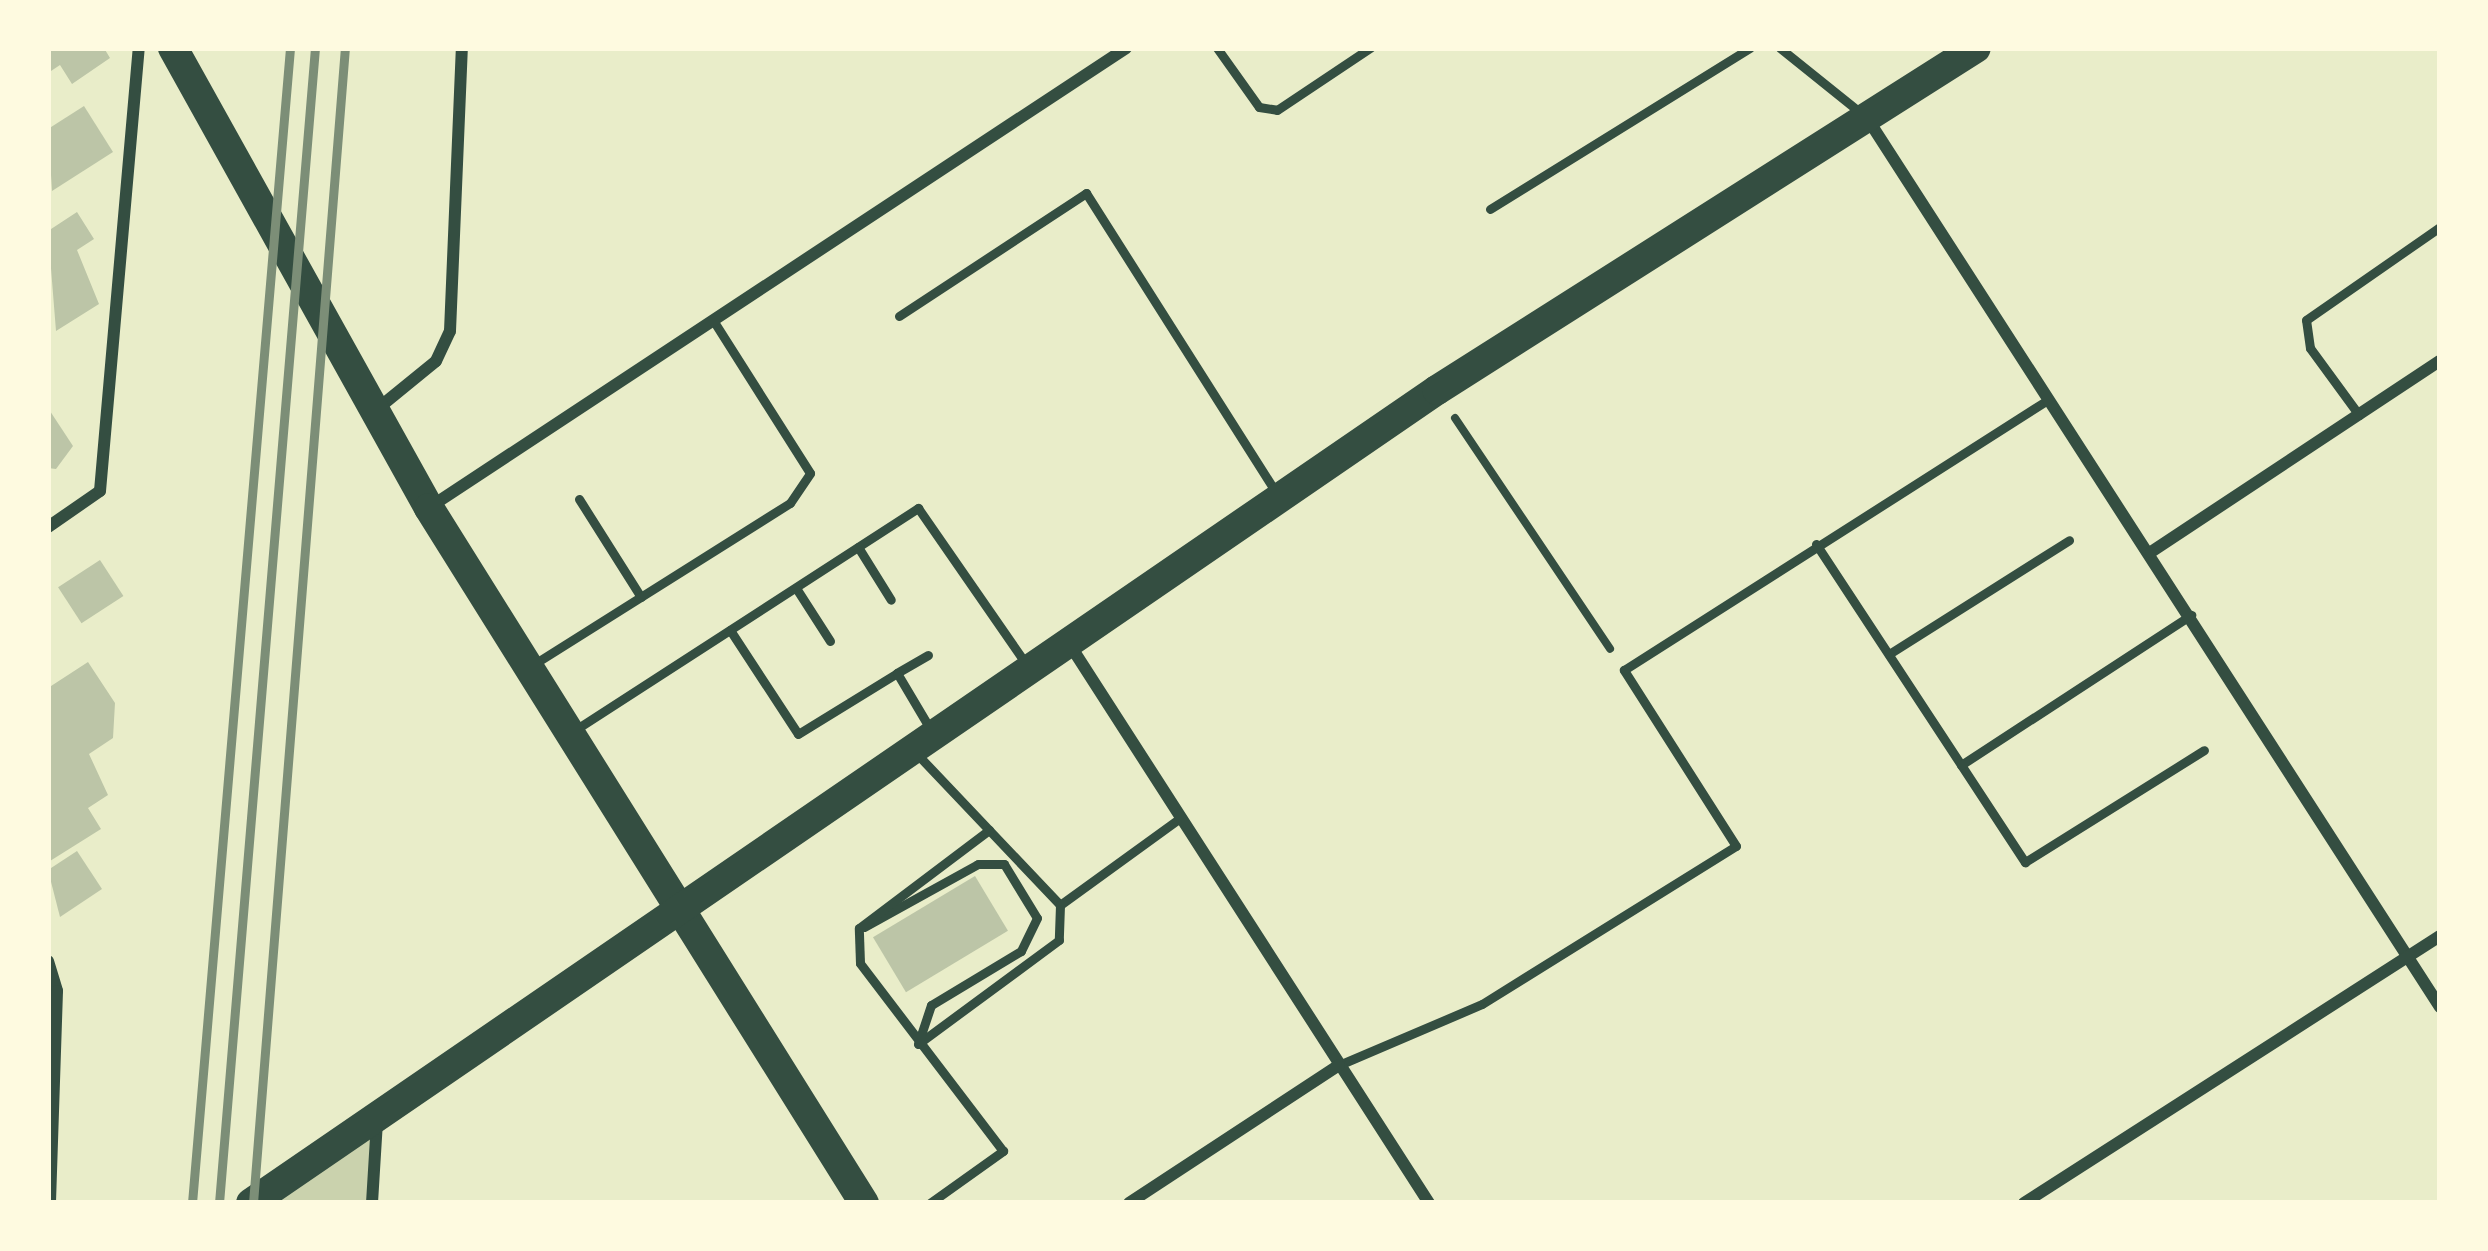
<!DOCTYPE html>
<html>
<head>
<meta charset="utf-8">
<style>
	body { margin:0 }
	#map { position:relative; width:2488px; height:1251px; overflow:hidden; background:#e9edc9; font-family:Arial,sans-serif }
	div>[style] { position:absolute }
	.green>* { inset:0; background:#cad2ad }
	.building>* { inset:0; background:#bcc5a7; transform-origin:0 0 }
	.path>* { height:8px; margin:-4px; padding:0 4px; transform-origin:4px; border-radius:4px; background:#344e41 }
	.service>* { height:9px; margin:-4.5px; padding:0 4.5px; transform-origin:4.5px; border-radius:4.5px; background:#344e41 }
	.minor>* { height:12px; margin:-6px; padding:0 6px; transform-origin:6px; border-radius:6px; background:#344e41 }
	.primary>* { height:30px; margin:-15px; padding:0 15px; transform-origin:15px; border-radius:15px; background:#344e41 }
	.rail>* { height:9px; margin:-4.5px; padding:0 4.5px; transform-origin:4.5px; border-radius:4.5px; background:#7c8e77 }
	span { translate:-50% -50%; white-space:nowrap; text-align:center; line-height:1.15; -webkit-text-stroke:9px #fefae0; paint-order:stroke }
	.frame { position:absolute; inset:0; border:51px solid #fefae0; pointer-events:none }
</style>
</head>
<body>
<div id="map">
	<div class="green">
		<div style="clip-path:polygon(371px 1118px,371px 1203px,236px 1203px,348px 1129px)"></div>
	</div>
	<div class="building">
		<div style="clip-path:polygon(48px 48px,104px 48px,110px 58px,72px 84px,60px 65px,48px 73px)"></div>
		<div style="clip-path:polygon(84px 106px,113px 152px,52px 191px,48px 129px)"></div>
		<div style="clip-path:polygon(77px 212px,94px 239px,77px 250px,99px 304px,56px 331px,48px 231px)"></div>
		<div style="clip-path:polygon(48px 408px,73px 446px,56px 469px,48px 468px)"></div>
		<div style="left:100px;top:560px;width:43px;height:50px;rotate:57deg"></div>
		<div style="clip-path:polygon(88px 662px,115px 703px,113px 738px,89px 754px,108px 795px,88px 808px,101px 829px,50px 861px,48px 688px)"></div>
		<div style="clip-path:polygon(77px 851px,102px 889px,60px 917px,48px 870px)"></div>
		<div style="left:975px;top:876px;width:64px;height:119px;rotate:59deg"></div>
	</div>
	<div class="path">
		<div style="left:1455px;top:418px;width:278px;rotate:56.1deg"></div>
	</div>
	<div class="service">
		<div style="left:1217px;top:48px;width:72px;rotate:54.6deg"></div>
		<div style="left:1259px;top:107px;width:18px;rotate:9deg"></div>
		<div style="left:1277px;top:110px;width:112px;rotate:-33.7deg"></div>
		<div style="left:1780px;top:48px;width:105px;rotate:38.8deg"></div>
		<div style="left:1490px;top:209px;width:306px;rotate:-31.8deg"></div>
		<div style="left:899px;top:316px;width:224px;rotate:-33.3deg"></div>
		<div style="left:1086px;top:193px;width:359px;rotate:57.6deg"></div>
		<div style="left:2359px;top:415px;width:83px;rotate:-126.2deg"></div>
		<div style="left:2310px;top:348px;width:28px;rotate:-98deg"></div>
		<div style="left:2306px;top:320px;width:163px;rotate:-34.8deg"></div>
		<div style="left:579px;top:499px;width:116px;rotate:57.7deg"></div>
		<div style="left:1816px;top:544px;width:381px;rotate:56.7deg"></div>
		<div style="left:2025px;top:862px;width:211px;rotate:-32deg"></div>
		<div style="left:858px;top:547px;width:62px;rotate:58.1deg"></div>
		<div style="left:796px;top:588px;width:63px;rotate:57.3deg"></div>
		<div style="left:730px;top:630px;width:124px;rotate:56.8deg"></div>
		<div style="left:798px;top:734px;width:116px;rotate:-31.6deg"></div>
		<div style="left:1889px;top:654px;width:213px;rotate:-32.3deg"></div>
		<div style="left:928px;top:655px;width:36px;rotate:150deg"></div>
		<div style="left:897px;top:673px;width:69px;rotate:59.3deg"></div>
		<div style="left:531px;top:666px;width:306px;rotate:-32.2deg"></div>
		<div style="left:790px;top:503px;width:36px;rotate:-56deg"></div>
		<div style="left:810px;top:473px;width:181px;rotate:-122.4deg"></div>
		<div style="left:575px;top:730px;width:409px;rotate:-32.9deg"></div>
		<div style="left:918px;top:508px;width:193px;rotate:55.3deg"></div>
		<div style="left:916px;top:753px;width:209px;rotate:46.5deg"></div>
		<div style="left:1060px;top:905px;width:35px;rotate:92deg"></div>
		<div style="left:1059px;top:940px;width:175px;rotate:143.6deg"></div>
		<div style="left:1961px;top:765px;width:275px;rotate:-33.1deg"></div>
		<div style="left:1060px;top:905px;width:148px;rotate:-35.9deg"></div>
		<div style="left:864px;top:927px;width:130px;rotate:-28.9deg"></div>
		<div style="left:978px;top:864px;width:26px"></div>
		<div style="left:1004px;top:864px;width:63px;rotate:58.6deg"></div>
		<div style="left:1037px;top:918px;width:37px;rotate:116deg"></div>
		<div style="left:1021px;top:951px;width:105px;rotate:149deg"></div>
		<div style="left:931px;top:1005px;width:41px;rotate:108.4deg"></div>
		<div style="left:1339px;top:1065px;width:155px;rotate:-23.1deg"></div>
		<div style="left:1482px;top:1004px;width:299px;rotate:-31.9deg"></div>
		<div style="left:1736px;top:846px;width:209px;rotate:-122.5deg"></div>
		<div style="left:1624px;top:670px;width:500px;rotate:-32.52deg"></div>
		<div style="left:930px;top:1203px;width:90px;rotate:-35.5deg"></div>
		<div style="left:1003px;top:1151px;width:236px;rotate:-127.3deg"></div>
		<div style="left:860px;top:963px;width:35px;rotate:-92deg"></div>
		<div style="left:859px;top:928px;width:163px;rotate:-37deg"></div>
	</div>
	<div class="minor">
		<div style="left:1869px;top:121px;width:1054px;rotate:57.2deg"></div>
		<div style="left:376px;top:410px;width:77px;rotate:-39.2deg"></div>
		<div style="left:436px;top:361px;width:33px;rotate:-65deg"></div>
		<div style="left:450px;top:331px;width:283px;rotate:-87.6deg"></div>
		<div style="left:430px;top:507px;width:834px;rotate:-33.4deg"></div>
		<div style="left:48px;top:527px;width:63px;rotate:-34.7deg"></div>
		<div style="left:100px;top:491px;width:445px;rotate:-85deg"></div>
		<div style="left:2151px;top:552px;width:346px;rotate:-33.5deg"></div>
		<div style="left:1070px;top:645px;width:664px;rotate:57.24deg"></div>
		<div style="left:48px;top:961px;width:31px;rotate:73deg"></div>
		<div style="left:57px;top:991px;width:212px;rotate:91.9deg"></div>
		<div style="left:372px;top:1203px;width:82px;rotate:-86.5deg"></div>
		<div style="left:1129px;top:1203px;width:251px;rotate:-33.3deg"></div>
		<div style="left:2024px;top:1203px;width:494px;rotate:-32.7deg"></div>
	</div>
	<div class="primary">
		<div style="left:173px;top:48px;width:526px;rotate:60.9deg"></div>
		<div style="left:429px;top:508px;width:820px;rotate:57.96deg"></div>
		<div style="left:251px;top:1203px;width:1438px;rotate:-34.43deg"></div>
		<div style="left:1437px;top:390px;width:638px;rotate:-32.4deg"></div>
	</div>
	<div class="rail">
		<div style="left:192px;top:1203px;width:1159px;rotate:-85.15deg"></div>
		<div style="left:219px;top:1203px;width:1159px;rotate:-85.25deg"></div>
		<div style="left:253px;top:1203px;width:1159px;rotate:-85.45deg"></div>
	</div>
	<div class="frame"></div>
</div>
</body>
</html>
